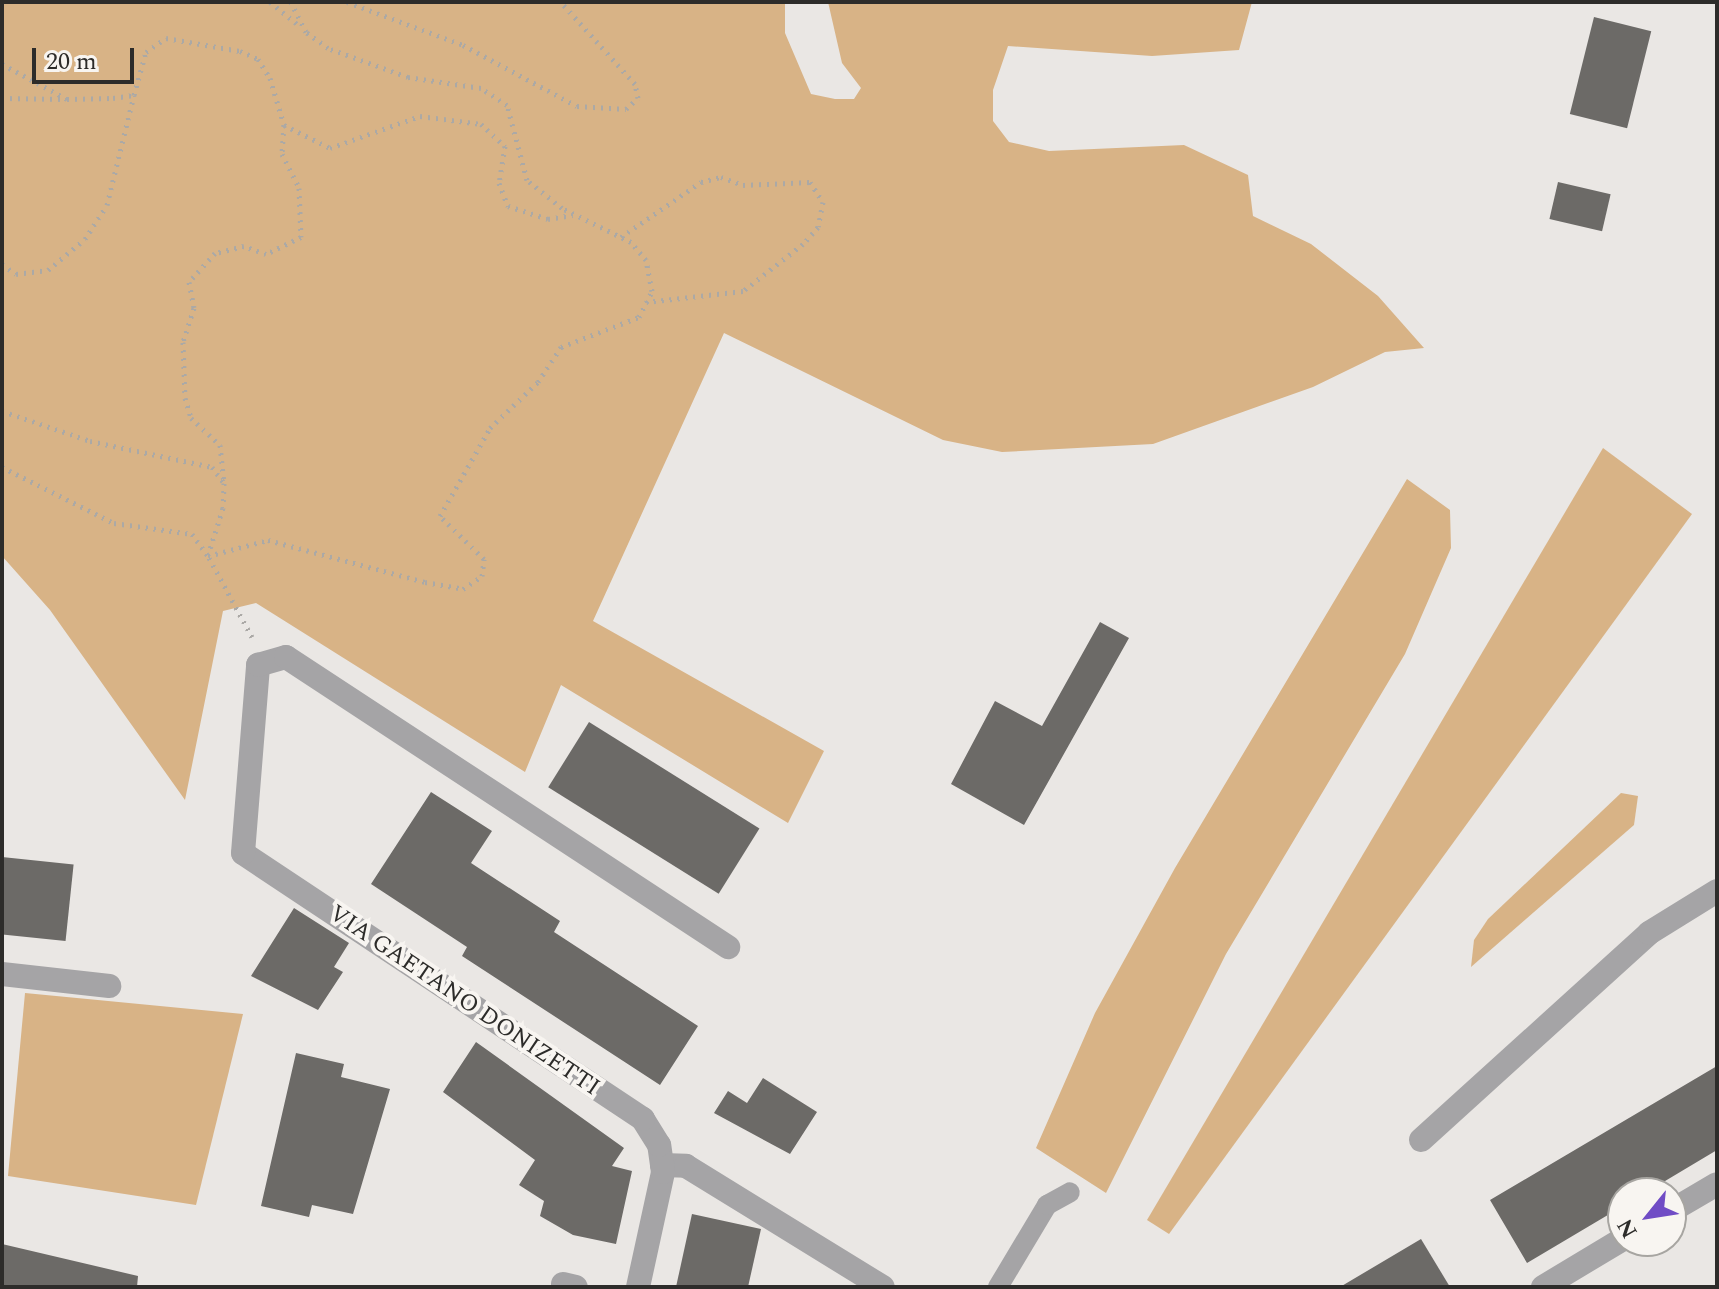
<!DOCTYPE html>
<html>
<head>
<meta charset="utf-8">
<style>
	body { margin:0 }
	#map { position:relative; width:1719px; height:1289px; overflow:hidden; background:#eae7e4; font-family:Spectral,serif }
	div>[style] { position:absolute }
	.green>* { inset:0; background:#d8b386 }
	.building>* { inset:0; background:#6c6a67; transform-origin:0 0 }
	.path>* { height:5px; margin-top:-2.5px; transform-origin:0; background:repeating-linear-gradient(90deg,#aba9a6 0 2px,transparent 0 8px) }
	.lane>* { height:20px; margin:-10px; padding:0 10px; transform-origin:10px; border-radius:10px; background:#a5a4a6 }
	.street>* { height:24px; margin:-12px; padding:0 12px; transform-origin:12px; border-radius:12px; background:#a5a4a6 }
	span { translate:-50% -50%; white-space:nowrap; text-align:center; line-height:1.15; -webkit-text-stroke:8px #f8f5f1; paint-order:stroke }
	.street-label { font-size:24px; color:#2d2c2a }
	.frame { position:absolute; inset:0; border:4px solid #2d2c2a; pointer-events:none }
	.north { position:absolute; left:1607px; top:1177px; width:80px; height:80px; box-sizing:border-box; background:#f8f5f1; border:2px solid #a7a5a1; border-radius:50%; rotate:240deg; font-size:22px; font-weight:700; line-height:32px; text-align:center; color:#2d2c2a }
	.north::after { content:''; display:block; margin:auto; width:28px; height:36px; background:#704cc5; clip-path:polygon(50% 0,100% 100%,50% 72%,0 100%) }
	.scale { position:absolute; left:32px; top:48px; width:102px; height:36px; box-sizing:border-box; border:4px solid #2d2c2a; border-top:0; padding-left:10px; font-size:24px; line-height:28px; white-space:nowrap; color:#2d2c2a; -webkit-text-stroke:6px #f8f5f1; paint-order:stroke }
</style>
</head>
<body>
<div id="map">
	<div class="green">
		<div style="clip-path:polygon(2px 2px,785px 2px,785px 33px,811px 94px,835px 99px,854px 99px,861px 88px,842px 63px,828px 2px,1252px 2px,1239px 50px,1152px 56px,1008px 46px,993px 90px,993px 121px,1009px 142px,1049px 151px,1184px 145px,1248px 175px,1253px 216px,1311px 244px,1378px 296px,1424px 348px,1385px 352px,1313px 387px,1153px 444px,1002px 452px,943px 440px,724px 333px,593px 621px,824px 751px,788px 823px,561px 685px,525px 772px,256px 603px,223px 611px,185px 800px,50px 610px,2px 556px)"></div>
		<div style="clip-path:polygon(1603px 448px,1692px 514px,1169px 1234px,1147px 1220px)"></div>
		<div style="clip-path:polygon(1407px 479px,1450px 510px,1451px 548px,1405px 654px,1226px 954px,1106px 1193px,1036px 1148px,1095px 1013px,1175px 868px)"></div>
		<div style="clip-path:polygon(1621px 793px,1638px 796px,1634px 825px,1471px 967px,1474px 940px,1488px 919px)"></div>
		<div style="clip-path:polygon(25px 993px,243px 1014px,196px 1205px,8px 1176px)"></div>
	</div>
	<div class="building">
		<div style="left:1594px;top:17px;width:59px;height:100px;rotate:14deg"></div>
		<div style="left:1558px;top:182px;width:54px;height:38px;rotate:13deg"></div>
		<div style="clip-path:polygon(1100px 622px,1129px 638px,1024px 825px,951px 784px,995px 701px,1042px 726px)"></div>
		<div style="left:589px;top:722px;width:201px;height:77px;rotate:32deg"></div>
		<div style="clip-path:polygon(431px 792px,492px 831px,471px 863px,560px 921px,554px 932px,698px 1026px,660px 1085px,462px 956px,467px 947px,371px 884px)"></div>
		<div style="left:2px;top:857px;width:72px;height:77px;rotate:6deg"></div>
		<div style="clip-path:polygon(294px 908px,349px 943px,334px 967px,343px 972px,318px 1010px,251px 976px)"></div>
		<div style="clip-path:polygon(476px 1042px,624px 1148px,612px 1166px,632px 1171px,616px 1244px,573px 1235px,540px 1216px,544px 1201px,519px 1185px,535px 1160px,443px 1092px)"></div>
		<div style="clip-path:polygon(296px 1053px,344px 1064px,341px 1077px,390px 1089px,353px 1214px,312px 1205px,309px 1217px,261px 1206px)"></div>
		<div style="clip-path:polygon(1717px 1066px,1717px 1150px,1645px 1193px,1623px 1193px,1623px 1206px,1527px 1263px,1490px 1200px)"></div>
		<div style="clip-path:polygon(763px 1078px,817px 1112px,790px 1154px,714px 1113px,728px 1091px,747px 1103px)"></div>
		<div style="clip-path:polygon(692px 1214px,761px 1229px,748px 1287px,676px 1287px)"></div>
		<div style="clip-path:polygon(1421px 1239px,1450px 1287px,1340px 1287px)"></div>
		<div style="clip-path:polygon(2px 1244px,138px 1276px,137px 1287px,2px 1287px)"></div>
	</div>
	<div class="path">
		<div style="left:270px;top:2px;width:38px;rotate:39deg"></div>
		<div style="left:347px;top:2px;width:124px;rotate:20.3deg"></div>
		<div style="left:463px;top:45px;width:129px;rotate:28.2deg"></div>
		<div style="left:577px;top:106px;width:49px;rotate:3.5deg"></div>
		<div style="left:626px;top:109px;width:16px;rotate:-43deg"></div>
		<div style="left:638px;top:98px;width:14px;rotate:-102deg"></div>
		<div style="left:635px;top:84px;width:110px;rotate:-132.1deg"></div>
		<div style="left:2px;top:64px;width:74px;rotate:28.3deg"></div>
		<div style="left:67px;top:99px;width:46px;rotate:-1.2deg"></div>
		<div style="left:113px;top:98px;width:21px;rotate:-8deg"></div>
		<div style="left:134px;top:95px;width:45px;rotate:-74.4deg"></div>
		<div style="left:146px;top:52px;width:24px;rotate:-35deg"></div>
		<div style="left:166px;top:38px;width:75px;rotate:10deg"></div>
		<div style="left:240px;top:51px;width:20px;rotate:24deg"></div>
		<div style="left:258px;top:59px;width:22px;rotate:58deg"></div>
		<div style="left:270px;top:78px;width:49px;rotate:73.4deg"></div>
		<div style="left:284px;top:125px;width:29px;rotate:94deg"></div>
		<div style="left:282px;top:154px;width:38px;rotate:63deg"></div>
		<div style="left:299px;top:188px;width:49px;rotate:87.7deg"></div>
		<div style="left:301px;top:237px;width:39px;rotate:154deg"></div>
		<div style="left:266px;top:254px;width:23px;rotate:-160deg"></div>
		<div style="left:244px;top:246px;width:30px;rotate:166deg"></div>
		<div style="left:215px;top:253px;width:39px;rotate:132deg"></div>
		<div style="left:189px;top:282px;width:26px;rotate:79deg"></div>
		<div style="left:194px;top:308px;width:36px;rotate:108deg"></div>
		<div style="left:183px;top:342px;width:56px;rotate:88deg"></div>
		<div style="left:185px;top:398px;width:21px;rotate:73deg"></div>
		<div style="left:191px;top:418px;width:40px;rotate:43deg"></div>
		<div style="left:220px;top:445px;width:38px;rotate:84deg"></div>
		<div style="left:2px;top:98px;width:63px;rotate:0.9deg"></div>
		<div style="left:284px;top:125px;width:51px;rotate:26.6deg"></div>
		<div style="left:330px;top:148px;width:96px;rotate:-19.6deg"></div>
		<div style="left:420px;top:116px;width:62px;rotate:7.5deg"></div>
		<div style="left:481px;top:124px;width:33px;rotate:43deg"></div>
		<div style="left:505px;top:146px;width:37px;rotate:99deg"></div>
		<div style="left:499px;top:183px;width:25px;rotate:69deg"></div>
		<div style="left:508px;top:206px;width:42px;rotate:18deg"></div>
		<div style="left:548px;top:219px;width:25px;rotate:-9deg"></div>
		<div style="left:621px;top:237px;width:97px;rotate:-34.5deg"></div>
		<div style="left:701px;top:182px;width:21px;rotate:-14deg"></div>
		<div style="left:721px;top:177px;width:23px;rotate:20deg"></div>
		<div style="left:743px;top:185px;width:67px;rotate:-2.6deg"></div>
		<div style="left:810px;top:182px;width:24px;rotate:57deg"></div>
		<div style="left:823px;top:202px;width:25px;rotate:101deg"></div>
		<div style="left:818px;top:227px;width:23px;rotate:131deg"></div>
		<div style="left:803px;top:244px;width:76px;rotate:141.9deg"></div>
		<div style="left:743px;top:291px;width:97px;rotate:173.5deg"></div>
		<div style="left:2px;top:264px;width:17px;rotate:36deg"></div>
		<div style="left:16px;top:274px;width:32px;rotate:-7deg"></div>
		<div style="left:48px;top:270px;width:48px;rotate:-40deg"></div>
		<div style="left:85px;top:239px;width:40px;rotate:-57.1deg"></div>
		<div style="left:107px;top:205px;width:113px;rotate:-76.2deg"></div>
		<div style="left:2px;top:411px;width:93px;rotate:18.8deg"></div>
		<div style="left:90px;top:441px;width:125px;rotate:12deg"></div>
		<div style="left:212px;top:467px;width:20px;rotate:53deg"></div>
		<div style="left:224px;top:483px;width:25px;rotate:92deg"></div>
		<div style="left:223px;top:508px;width:49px;rotate:107.7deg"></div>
		<div style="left:2px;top:467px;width:125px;rotate:26.6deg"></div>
		<div style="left:114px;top:523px;width:79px;rotate:8deg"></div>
		<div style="left:192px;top:534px;width:27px;rotate:54deg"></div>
		<div style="left:252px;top:637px;width:92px;rotate:-118.5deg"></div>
		<div style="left:208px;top:556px;width:62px;rotate:-14.9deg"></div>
		<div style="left:268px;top:540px;width:163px;rotate:15deg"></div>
		<div style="left:425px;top:582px;width:39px;rotate:10deg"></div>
		<div style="left:463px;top:589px;width:23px;rotate:-34deg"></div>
		<div style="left:482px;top:576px;width:17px;rotate:-83deg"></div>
		<div style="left:484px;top:559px;width:62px;rotate:-135.7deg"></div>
		<div style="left:440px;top:516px;width:101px;rotate:-60.4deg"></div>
		<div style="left:490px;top:428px;width:66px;rotate:-43.8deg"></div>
		<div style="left:538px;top:382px;width:42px;rotate:-56.7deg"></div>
		<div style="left:561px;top:347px;width:84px;rotate:-21deg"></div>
		<div style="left:639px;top:317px;width:29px;rotate:-63deg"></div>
		<div style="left:652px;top:291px;width:32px;rotate:-101deg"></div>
		<div style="left:646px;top:260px;width:23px;rotate:-130deg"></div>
		<div style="left:631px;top:242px;width:77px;rotate:-153.8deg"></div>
		<div style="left:562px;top:208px;width:45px;rotate:-141.3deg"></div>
		<div style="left:527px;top:180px;width:78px;rotate:-104.9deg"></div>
		<div style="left:507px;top:105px;width:31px;rotate:-147deg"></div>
		<div style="left:481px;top:88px;width:74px;rotate:-171.4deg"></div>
		<div style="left:408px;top:77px;width:85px;rotate:-160.1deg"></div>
		<div style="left:328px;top:48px;width:27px;rotate:-144deg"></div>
		<div style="left:306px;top:32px;width:34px;rotate:-117deg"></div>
	</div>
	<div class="lane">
		<div style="left:998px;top:1287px;width:96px;rotate:-59.1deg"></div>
		<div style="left:1047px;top:1205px;width:26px;rotate:-29deg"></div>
	</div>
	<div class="street">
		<div style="left:2px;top:974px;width:108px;rotate:6.4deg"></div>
		<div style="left:1421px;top:1140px;width:308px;rotate:-42.2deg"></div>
		<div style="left:1649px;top:933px;width:80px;rotate:-31.7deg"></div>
		<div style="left:662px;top:1165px;width:24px;rotate:2deg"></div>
		<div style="left:686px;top:1166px;width:231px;rotate:31.6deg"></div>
		<div style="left:1671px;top:1211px;width:53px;rotate:-30.4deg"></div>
		<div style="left:563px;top:1284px;width:13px;rotate:13deg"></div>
		<div style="left:638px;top:1287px;width:118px;rotate:-77.7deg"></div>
		<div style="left:663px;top:1172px;width:27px;rotate:-98deg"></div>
		<div style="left:659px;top:1145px;width:31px;rotate:-122deg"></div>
		<div style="left:643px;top:1119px;width:480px;rotate:-146.4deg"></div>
		<div style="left:243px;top:853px;width:189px;rotate:-85.4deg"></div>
		<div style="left:258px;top:665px;width:29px;rotate:-16deg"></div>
		<div style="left:286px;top:657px;width:529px;rotate:33.27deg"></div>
		<div style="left:1543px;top:1287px;width:93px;rotate:-31deg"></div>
	</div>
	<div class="street-label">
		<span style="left:464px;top:1001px;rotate:34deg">VIA GAETANO DONIZETTI</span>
	</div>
	<div class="frame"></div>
	<div class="north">N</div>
	<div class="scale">20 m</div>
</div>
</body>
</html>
